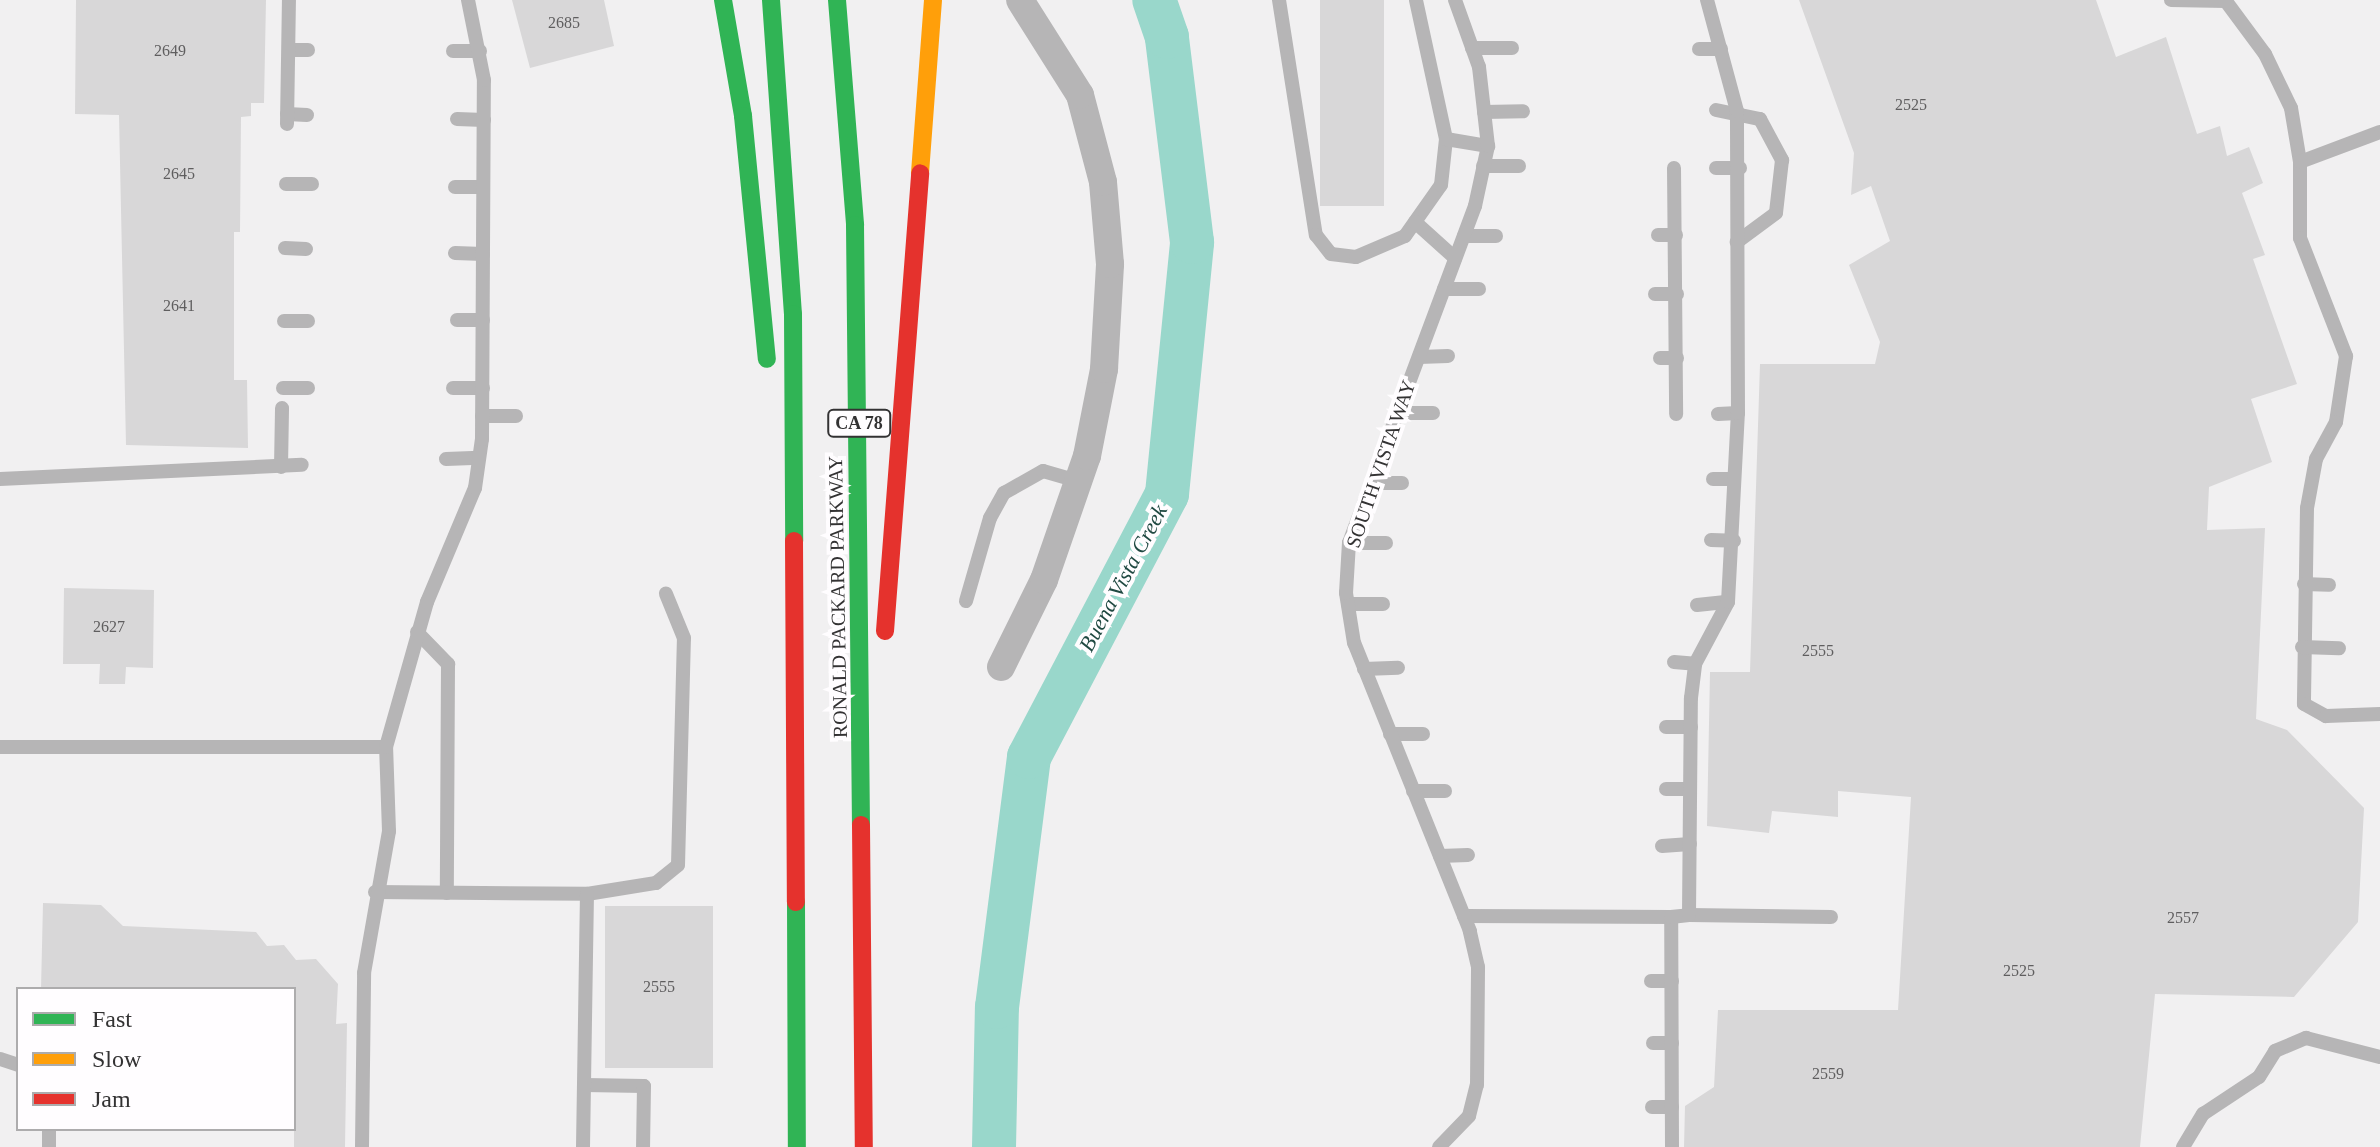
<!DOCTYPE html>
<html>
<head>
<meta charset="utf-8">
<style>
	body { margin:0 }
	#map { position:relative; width:2380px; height:1147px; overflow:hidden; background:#f1f0f1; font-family:"Times New Roman",serif }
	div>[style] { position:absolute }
	.river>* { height:44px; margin:-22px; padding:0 22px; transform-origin:22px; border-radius:22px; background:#99d7cb }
	.building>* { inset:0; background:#d8d7d8; transform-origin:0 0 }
	.lane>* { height:14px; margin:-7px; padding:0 7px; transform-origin:7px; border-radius:7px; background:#b6b5b6 }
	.street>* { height:28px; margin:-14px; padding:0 14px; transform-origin:14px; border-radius:14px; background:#b6b5b6 }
	.fast>* { height:18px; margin:-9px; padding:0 9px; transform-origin:9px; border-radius:9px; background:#30b455 }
	.slow>* { height:18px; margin:-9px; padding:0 9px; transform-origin:9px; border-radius:9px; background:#ff9f0a }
	.jam>* { height:18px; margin:-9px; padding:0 9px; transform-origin:9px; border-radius:9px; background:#e5322d }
	span { translate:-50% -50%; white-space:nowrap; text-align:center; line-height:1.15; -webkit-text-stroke:8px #fffdff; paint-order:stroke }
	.number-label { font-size:16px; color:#5f5e5f }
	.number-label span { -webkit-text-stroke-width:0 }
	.shield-label span { padding:2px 6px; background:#fffdff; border:2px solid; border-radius:6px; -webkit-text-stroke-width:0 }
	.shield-label { font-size:18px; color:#333233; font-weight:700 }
	.street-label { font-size:20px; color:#333233 }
	.water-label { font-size:22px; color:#204942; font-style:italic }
	.legend { position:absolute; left:16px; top:987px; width:280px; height:144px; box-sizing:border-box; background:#fffdff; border:2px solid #adacad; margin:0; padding:10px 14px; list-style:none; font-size:24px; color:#333233 }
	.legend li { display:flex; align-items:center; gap:16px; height:40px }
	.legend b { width:40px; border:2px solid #adacad }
</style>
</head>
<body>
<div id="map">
	<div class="river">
		<div style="left:994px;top:1147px;width:140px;rotate:-88.8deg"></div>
		<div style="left:997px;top:1007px;width:252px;rotate:-82.7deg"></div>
		<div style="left:1029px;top:757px;width:297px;rotate:-62.3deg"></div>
		<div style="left:1167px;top:494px;width:253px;rotate:-84.3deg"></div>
		<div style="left:1192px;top:242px;width:207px;rotate:-97deg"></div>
		<div style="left:1167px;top:37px;width:39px;rotate:-109deg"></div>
	</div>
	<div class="building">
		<div style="clip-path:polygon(76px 0,266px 0,264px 103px,251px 103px,251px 116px,241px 117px,240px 232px,234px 232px,234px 380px,247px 380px,248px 448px,126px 445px,119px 115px,75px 114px)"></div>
		<div style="clip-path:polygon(512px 0,604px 0,614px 46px,530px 68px)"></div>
		<div style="left:1320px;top:0;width:64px;height:206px"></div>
		<div style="clip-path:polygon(1799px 0,2096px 0,2116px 57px,2166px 37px,2197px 134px,2220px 126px,2227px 156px,2249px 147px,2263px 183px,2242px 193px,2265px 255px,2253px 259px,2297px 384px,2251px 399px,2272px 462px,2209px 487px,2207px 530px,2265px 528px,2256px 719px,2287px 730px,2364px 808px,2358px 922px,2294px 997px,2155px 994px,2140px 1147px,1684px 1147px,1685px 1106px,1714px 1087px,1718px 1010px,1898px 1010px,1911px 797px,1838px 791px,1838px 817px,1772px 811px,1769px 833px,1707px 826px,1710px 672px,1750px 672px,1760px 364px,1875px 364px,1880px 342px,1849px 265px,1890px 241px,1871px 186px,1851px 195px,1854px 153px)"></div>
		<div style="clip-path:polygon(64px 588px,154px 590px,153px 668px,126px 667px,125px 684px,99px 684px,100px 664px,63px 664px)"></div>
		<div style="clip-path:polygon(43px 903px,101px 905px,123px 926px,256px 932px,267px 946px,284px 945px,296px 960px,316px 959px,338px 984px,336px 1024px,347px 1023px,345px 1147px,294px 1147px,294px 989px,41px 989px)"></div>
		<div style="left:605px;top:906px;width:108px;height:162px"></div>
	</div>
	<div class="lane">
		<div style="left:1279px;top:0;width:238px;rotate:81.1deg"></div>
		<div style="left:1316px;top:235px;width:24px;rotate:52deg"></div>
		<div style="left:1331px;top:254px;width:25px;rotate:7deg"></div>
		<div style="left:1356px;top:257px;width:53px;rotate:-23.2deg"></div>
		<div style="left:1405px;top:236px;width:62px;rotate:-54.8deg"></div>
		<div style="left:1441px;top:185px;width:46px;rotate:-83.8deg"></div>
		<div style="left:1446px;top:139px;width:142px;rotate:-102.2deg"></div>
		<div style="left:2171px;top:0;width:55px;rotate:1deg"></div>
		<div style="left:2225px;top:0;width:67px;rotate:53.5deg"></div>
		<div style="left:2265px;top:54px;width:60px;rotate:64.3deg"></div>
		<div style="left:2291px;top:108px;width:55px;rotate:80.5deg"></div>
		<div style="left:2300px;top:162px;width:76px;rotate:90deg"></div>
		<div style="left:2300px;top:238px;width:127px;rotate:68.7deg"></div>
		<div style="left:2346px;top:356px;width:67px;rotate:98.6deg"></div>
		<div style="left:2336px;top:422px;width:42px;rotate:118.4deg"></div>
		<div style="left:2316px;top:459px;width:50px;rotate:100.4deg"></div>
		<div style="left:2307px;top:508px;width:196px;rotate:90.9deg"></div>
		<div style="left:2304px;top:704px;width:25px;rotate:29deg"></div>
		<div style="left:2326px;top:716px;width:54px;rotate:-2.1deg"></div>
		<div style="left:1472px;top:48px;width:40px"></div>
		<div style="left:1699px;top:49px;width:22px"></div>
		<div style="left:289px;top:50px;width:19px"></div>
		<div style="left:453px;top:51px;width:27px"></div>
		<div style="left:1716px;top:110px;width:45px;rotate:11.6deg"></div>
		<div style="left:1760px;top:119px;width:47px;rotate:61.8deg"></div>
		<div style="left:1782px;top:160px;width:53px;rotate:96.5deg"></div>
		<div style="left:1776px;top:213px;width:49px;rotate:143.4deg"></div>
		<div style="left:1484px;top:112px;width:39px;rotate:-1deg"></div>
		<div style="left:287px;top:114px;width:20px;rotate:3deg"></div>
		<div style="left:457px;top:119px;width:27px;rotate:2deg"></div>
		<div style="left:287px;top:124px;width:124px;rotate:-89.1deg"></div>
		<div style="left:1446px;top:139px;width:43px;rotate:9.5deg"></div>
		<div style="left:2300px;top:162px;width:85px;rotate:-20.6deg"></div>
		<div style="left:1483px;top:166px;width:36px"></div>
		<div style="left:1674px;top:168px;width:246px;rotate:89.5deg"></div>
		<div style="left:1716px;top:168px;width:24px"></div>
		<div style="left:286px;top:184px;width:26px"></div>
		<div style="left:455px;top:187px;width:28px"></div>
		<div style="left:1415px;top:222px;width:54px;rotate:42deg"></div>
		<div style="left:1658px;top:235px;width:18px"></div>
		<div style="left:1464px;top:236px;width:32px"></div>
		<div style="left:285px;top:248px;width:21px;rotate:3deg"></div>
		<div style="left:455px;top:253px;width:28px;rotate:2deg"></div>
		<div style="left:1444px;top:289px;width:35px"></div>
		<div style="left:1655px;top:294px;width:22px"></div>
		<div style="left:457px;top:320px;width:26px"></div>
		<div style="left:284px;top:321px;width:24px"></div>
		<div style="left:1419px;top:357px;width:29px;rotate:-2deg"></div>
		<div style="left:1660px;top:358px;width:17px"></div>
		<div style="left:283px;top:388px;width:25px"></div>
		<div style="left:453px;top:388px;width:30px"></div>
		<div style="left:1397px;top:413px;width:36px"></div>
		<div style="left:1718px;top:414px;width:20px;rotate:-3deg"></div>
		<div style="left:482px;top:416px;width:34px"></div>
		<div style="left:446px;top:459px;width:33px;rotate:-2deg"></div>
		<div style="left:281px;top:467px;width:59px;rotate:-89deg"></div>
		<div style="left:0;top:479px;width:302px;rotate:-2.7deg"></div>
		<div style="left:1713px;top:479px;width:21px"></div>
		<div style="left:1371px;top:483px;width:31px"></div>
		<div style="left:1711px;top:540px;width:23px;rotate:2deg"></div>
		<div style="left:1349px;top:543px;width:37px"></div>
		<div style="left:2304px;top:584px;width:25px;rotate:2deg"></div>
		<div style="left:966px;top:601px;width:86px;rotate:-73.9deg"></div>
		<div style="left:990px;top:518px;width:29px;rotate:-61deg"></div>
		<div style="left:1004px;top:493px;width:45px;rotate:-29.4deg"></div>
		<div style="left:1043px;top:471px;width:37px;rotate:16deg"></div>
		<div style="left:1348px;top:604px;width:35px"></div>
		<div style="left:1697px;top:605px;width:31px;rotate:-6deg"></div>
		<div style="left:417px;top:632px;width:45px;rotate:45.9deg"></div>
		<div style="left:448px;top:664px;width:229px;rotate:90.3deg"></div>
		<div style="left:2302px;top:647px;width:37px;rotate:2deg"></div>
		<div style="left:1674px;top:662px;width:21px;rotate:5deg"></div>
		<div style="left:1364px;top:669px;width:34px;rotate:-2deg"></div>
		<div style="left:1666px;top:727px;width:25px"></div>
		<div style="left:1390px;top:734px;width:33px"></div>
		<div style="left:0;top:747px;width:386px"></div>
		<div style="left:1666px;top:789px;width:24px"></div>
		<div style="left:1413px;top:791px;width:32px"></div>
		<div style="left:1662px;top:846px;width:28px;rotate:-4deg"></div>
		<div style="left:1440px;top:856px;width:28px;rotate:-2deg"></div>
		<div style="left:375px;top:892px;width:212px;rotate:0.5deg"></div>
		<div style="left:587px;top:894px;width:70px;rotate:-9.1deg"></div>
		<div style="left:656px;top:883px;width:28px;rotate:-39deg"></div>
		<div style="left:678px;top:865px;width:227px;rotate:-88.5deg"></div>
		<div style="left:684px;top:638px;width:48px;rotate:-112.2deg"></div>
		<div style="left:1689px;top:915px;width:142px;rotate:0.8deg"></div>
		<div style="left:1464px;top:916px;width:207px;rotate:0.3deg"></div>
		<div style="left:1651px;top:981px;width:21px"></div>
		<div style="left:1653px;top:1043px;width:19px"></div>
		<div style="left:0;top:1059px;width:19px;rotate:18deg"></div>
		<div style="left:585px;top:1085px;width:59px;rotate:1deg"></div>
		<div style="left:644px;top:1086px;width:61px;rotate:90.9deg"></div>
		<div style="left:1652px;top:1107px;width:20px"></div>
		<div style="left:49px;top:1129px;width:18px;rotate:90deg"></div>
		<div style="left:362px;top:1147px;width:174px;rotate:-89.3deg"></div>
		<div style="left:364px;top:973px;width:144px;rotate:-80deg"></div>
		<div style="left:389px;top:831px;width:84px;rotate:-92deg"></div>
		<div style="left:386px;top:747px;width:151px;rotate:-74.2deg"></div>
		<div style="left:427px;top:602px;width:124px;rotate:-67.2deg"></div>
		<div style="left:475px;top:488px;width:49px;rotate:-81.9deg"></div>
		<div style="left:482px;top:439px;width:359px;rotate:-89.7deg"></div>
		<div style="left:484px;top:80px;width:82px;rotate:-101.3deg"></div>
		<div style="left:583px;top:1147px;width:253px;rotate:-89.1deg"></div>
		<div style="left:1439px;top:1147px;width:43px;rotate:-45.9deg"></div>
		<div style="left:1469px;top:1116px;width:32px;rotate:-76deg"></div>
		<div style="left:1477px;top:1085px;width:118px;rotate:-89.5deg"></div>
		<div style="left:1478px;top:967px;width:37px;rotate:-103deg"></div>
		<div style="left:1470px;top:931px;width:310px;rotate:-111.9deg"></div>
		<div style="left:1354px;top:643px;width:51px;rotate:-99.1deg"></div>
		<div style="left:1346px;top:593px;width:50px;rotate:-86.6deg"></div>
		<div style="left:1349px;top:543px;width:360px;rotate:-69.5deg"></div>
		<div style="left:1475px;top:206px;width:61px;rotate:-77.8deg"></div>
		<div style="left:1488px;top:146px;width:80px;rotate:-96.5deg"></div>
		<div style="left:1479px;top:67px;width:71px;rotate:-109.7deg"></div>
		<div style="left:1672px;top:1147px;width:230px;rotate:-90.2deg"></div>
		<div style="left:1671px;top:917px;width:18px;rotate:-6deg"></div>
		<div style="left:1689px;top:915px;width:217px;rotate:-89.5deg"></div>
		<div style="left:1691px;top:698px;width:34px;rotate:-83deg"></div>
		<div style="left:1695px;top:664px;width:70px;rotate:-62deg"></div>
		<div style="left:1728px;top:602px;width:189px;rotate:-87deg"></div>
		<div style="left:1738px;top:413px;width:302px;rotate:-90.2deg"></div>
		<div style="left:1737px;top:111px;width:115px;rotate:-105.1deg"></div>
		<div style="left:2183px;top:1147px;width:39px;rotate:-59deg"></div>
		<div style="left:2203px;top:1114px;width:67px;rotate:-33.5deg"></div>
		<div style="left:2259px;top:1077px;width:31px;rotate:-58deg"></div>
		<div style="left:2275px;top:1051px;width:34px;rotate:-23deg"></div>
		<div style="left:2306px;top:1038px;width:76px;rotate:14.4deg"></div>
	</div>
	<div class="street">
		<div style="left:1001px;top:667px;width:97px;rotate:-63.7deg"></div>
		<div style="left:1044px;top:580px;width:131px;rotate:-70.9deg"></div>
		<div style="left:1087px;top:456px;width:89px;rotate:-78.9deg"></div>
		<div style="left:1104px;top:369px;width:105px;rotate:-86.7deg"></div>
		<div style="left:1110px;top:264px;width:82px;rotate:-94.9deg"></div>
		<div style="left:1103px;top:182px;width:90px;rotate:-104.8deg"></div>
		<div style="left:1080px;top:95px;width:112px;rotate:-122.3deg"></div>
	</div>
	<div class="fast">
		<div style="left:723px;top:0;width:118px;rotate:80.2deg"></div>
		<div style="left:743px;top:116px;width:244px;rotate:84.4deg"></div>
		<div style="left:771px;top:0;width:315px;rotate:86deg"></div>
		<div style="left:793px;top:314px;width:227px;rotate:89.7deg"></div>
		<div style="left:837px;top:0;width:226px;rotate:85.4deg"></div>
		<div style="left:855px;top:225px;width:600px;rotate:89.43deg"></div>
		<div style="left:796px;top:902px;width:245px;rotate:89.8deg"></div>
	</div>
	<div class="slow">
		<div style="left:920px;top:173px;width:173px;rotate:-85.7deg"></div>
	</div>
	<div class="jam">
		<div style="left:794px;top:541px;width:361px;rotate:89.7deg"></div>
		<div style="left:885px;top:631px;width:459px;rotate:-85.6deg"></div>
		<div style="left:861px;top:825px;width:322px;rotate:89.5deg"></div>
	</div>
	<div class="number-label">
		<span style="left:564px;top:23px">2685</span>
		<span style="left:170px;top:51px">2649</span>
		<span style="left:1911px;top:105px">2525</span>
		<span style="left:179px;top:174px">2645</span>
		<span style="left:179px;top:306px">2641</span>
		<span style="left:109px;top:627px">2627</span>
		<span style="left:1818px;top:651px">2555</span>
		<span style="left:2183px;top:918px">2557</span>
		<span style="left:2019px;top:971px">2525</span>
		<span style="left:659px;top:987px">2555</span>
		<span style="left:1828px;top:1074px">2559</span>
	</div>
	<div class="shield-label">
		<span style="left:859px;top:423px">CA 78</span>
	</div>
	<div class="street-label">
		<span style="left:1381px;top:464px;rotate:-71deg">SOUTH VISTA WAY</span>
		<span style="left:838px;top:597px;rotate:-91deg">RONALD PACKARD PARKWAY</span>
	</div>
	<div class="water-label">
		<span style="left:1123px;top:578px;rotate:-62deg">Buena Vista Creek</span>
	</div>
	<ul class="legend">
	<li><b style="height:10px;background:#30b455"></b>Fast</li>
	<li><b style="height:10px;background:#ff9f0a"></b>Slow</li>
	<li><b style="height:10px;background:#e5322d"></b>Jam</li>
	</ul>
</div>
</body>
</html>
